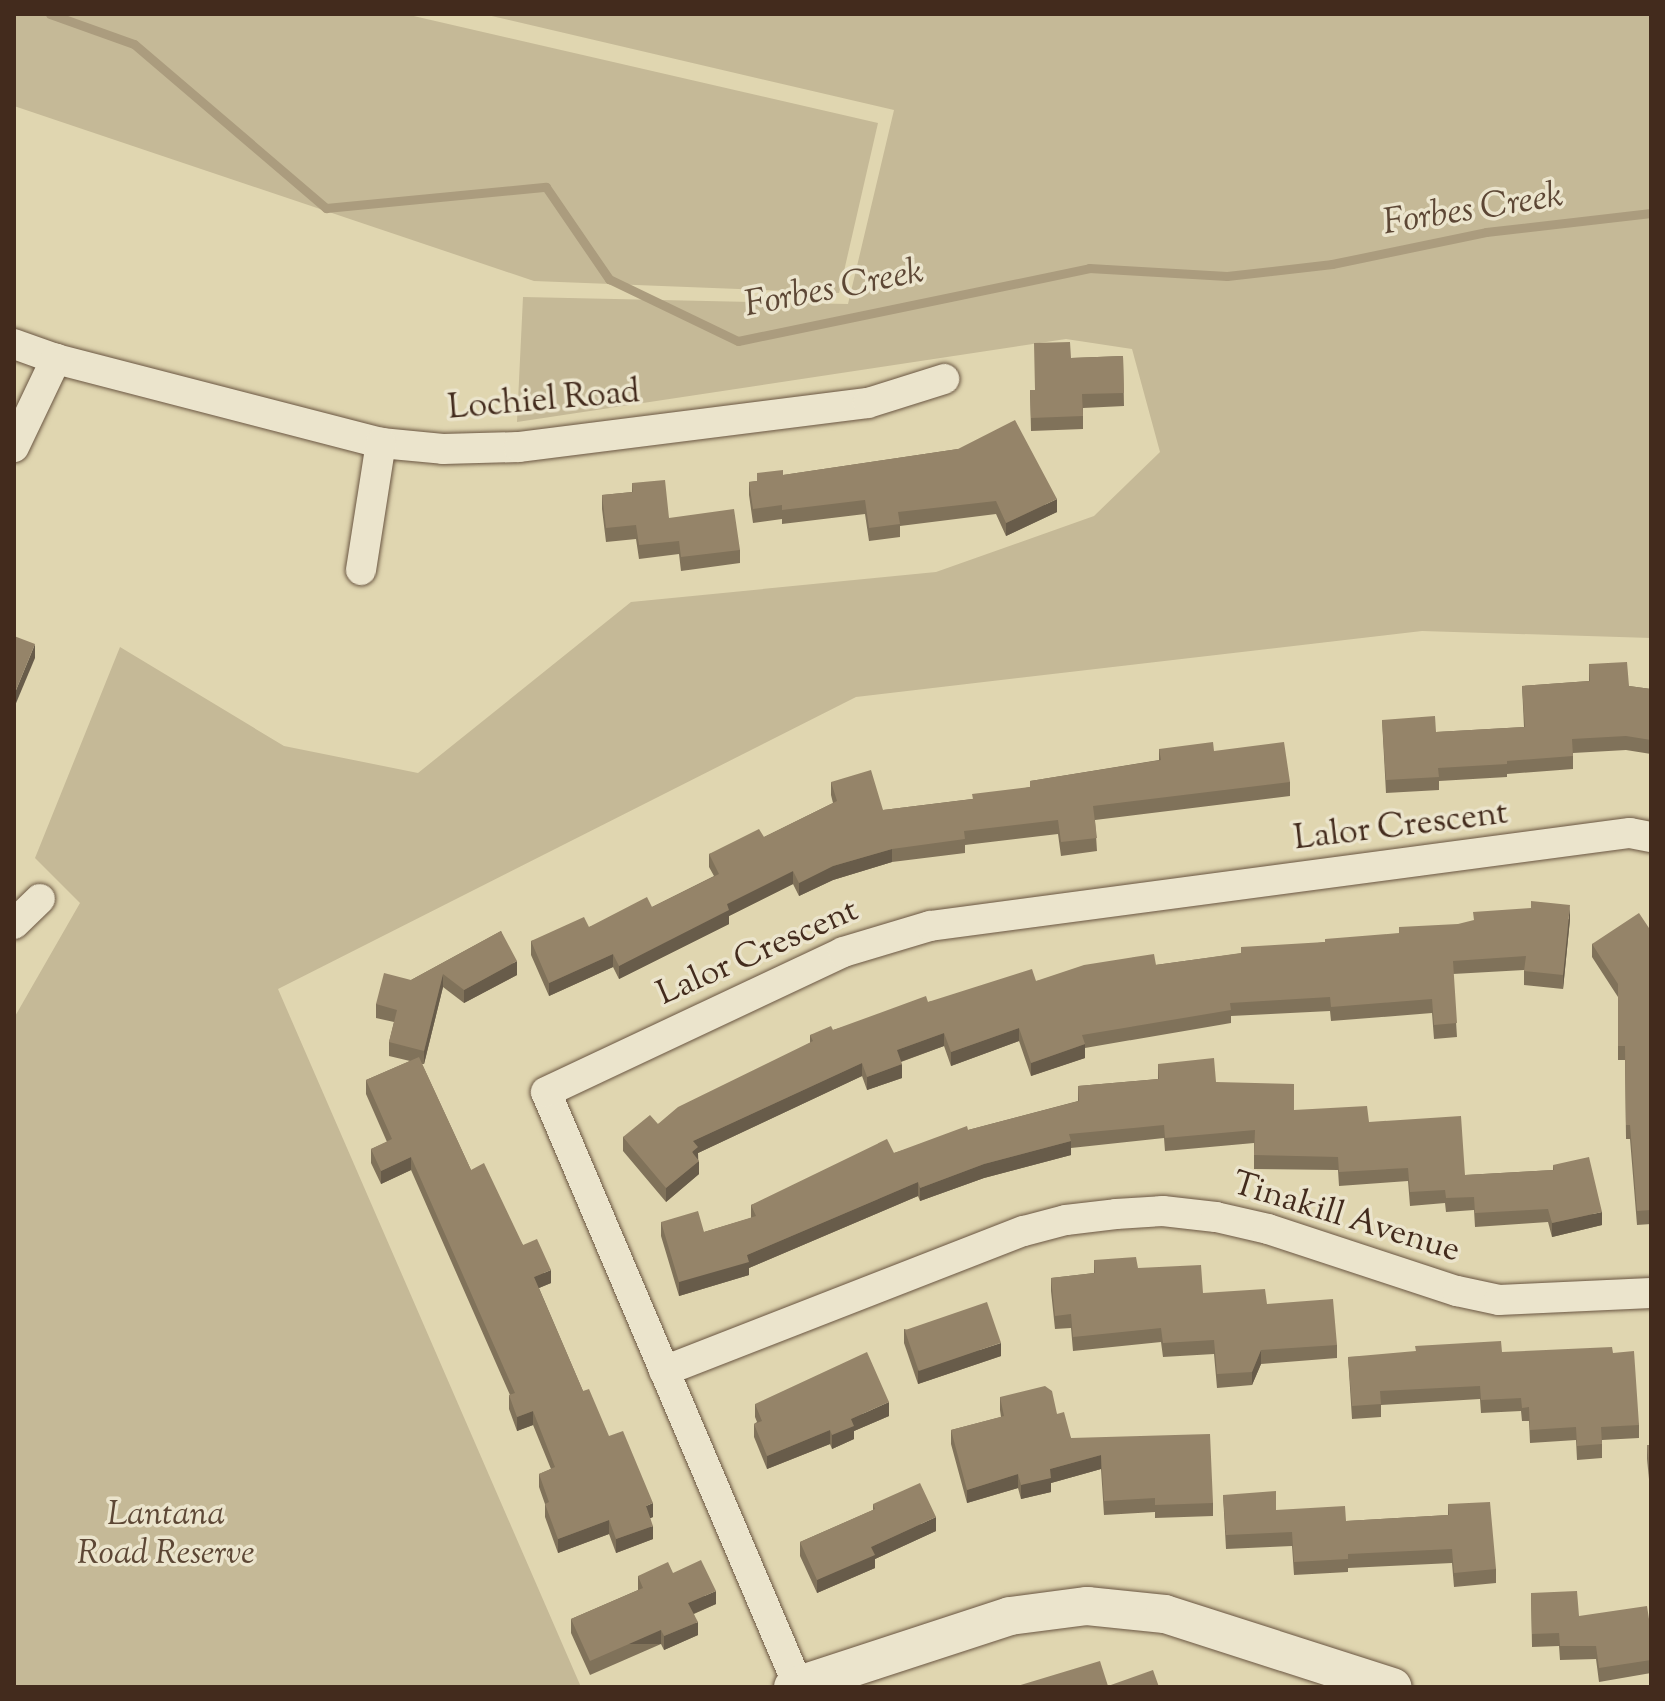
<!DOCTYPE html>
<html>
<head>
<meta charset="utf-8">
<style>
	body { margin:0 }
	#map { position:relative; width:1665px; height:1701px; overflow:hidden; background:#e0d6b0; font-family:"Sorts Mill Goudy",serif }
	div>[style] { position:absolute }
	.green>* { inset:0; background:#c5b997 }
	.stream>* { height:9px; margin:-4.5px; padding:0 4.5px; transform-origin:4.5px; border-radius:4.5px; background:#ab9c7e }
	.roads { filter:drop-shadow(0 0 2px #6a5642) drop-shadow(0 0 2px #6a5642) }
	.minor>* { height:30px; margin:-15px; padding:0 15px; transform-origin:15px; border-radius:15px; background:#ebe4cc }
	.tertiary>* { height:38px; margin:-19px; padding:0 19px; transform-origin:19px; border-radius:19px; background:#ebe4cc }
	.wall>* { inset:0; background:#80725a }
	.shaded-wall>* { inset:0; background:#685c4a; transform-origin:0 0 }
	.building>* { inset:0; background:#958469; transform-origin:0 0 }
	span { translate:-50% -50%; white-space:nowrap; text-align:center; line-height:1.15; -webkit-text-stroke:7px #ebe4cc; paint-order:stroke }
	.street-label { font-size:34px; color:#432b1d }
	.park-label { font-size:34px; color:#5d4735; font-style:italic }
	.water-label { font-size:36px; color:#5d4735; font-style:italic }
	.frame { position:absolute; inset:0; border:16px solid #432b1d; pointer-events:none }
</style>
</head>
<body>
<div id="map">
	<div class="green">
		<div style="clip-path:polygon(14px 14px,405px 14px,878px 123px,839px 293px,534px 281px,14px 106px)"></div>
		<div style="clip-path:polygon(483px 14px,1651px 14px,1651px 638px,1422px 631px,856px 697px,278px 989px,581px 1687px,14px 1687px,14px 1018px,80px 903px,35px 858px,120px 647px,284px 746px,418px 773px,631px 602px,936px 572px,1094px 516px,1160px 452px,1132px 349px,1066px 339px,517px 422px,523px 297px,848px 304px,894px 110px)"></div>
	</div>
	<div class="stream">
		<div style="left:50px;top:14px;width:89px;rotate:19.7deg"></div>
		<div style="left:134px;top:44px;width:253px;rotate:40.5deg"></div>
		<div style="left:326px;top:208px;width:221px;rotate:-5.5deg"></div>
		<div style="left:546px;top:187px;width:112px;rotate:55.6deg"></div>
		<div style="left:609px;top:279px;width:143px;rotate:25.7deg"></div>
		<div style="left:738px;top:341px;width:359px;rotate:-11.7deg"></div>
		<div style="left:1089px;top:268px;width:138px;rotate:3.3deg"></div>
		<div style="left:1227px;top:276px;width:106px;rotate:-6.5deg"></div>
		<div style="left:1332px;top:264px;width:157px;rotate:-11.7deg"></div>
		<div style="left:1486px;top:232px;width:166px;rotate:-6.6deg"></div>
	</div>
	<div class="roads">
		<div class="minor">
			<div style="left:14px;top:344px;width:45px;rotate:19.7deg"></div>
			<div style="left:56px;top:359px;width:336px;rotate:14.5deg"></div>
			<div style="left:381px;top:443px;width:62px;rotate:5.5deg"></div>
			<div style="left:443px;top:449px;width:76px;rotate:-1.5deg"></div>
			<div style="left:519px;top:447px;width:352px;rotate:-7.2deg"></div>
			<div style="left:868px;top:403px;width:80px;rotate:-17.5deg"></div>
			<div style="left:14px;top:447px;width:98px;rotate:-64.5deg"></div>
			<div style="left:361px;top:570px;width:129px;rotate:-81.1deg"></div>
			<div style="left:14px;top:924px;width:36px;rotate:-44deg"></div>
			<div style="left:664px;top:1371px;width:386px;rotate:-21.3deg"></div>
			<div style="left:1024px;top:1231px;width:43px;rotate:-14.7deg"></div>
			<div style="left:1066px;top:1220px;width:50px;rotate:-6.8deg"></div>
			<div style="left:1116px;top:1214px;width:47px;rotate:-3.7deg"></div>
			<div style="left:1163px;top:1211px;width:53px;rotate:6.5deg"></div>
			<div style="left:1216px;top:1217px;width:53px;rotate:13deg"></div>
			<div style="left:1268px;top:1229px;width:199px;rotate:18.2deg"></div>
			<div style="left:1457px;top:1291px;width:43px;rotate:12.1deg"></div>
			<div style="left:1499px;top:1300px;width:152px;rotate:-2.6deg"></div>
			<div style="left:798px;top:1685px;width:644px;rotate:-113.02deg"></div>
			<div style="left:546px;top:1092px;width:328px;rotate:-25.2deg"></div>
			<div style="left:843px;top:952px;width:91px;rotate:-16.6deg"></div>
			<div style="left:930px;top:926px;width:706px;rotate:-7.57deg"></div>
			<div style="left:1630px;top:833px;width:21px;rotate:11deg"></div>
		</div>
		<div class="tertiary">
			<div style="left:793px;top:1687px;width:228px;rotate:-18.1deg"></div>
			<div style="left:1010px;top:1616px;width:78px;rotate:-7.4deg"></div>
			<div style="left:1087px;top:1606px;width:78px;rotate:5.9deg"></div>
			<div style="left:1165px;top:1614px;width:239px;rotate:17.8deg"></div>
		</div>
	</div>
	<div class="wall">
		<div style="clip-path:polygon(1123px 356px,1124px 406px,1083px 408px,1083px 429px,1031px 431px,1030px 390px,1035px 390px,1071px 358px)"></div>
		<div style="clip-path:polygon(958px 449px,1057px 512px,1006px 536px,996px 514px,900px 526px,900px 537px,869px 541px,865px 514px,782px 524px,782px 519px,753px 523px,749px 495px,749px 482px,757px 481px,757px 473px,783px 475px)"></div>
		<div style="clip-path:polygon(632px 483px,669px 518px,740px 550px,740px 563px,681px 571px,679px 554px,639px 559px,636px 539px,606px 542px,602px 509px,602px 495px,632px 492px)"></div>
		<div style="clip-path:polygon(1589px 664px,1629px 686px,1651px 689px,1651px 754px,1626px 750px,1573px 753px,1573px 769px,1507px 774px,1507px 777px,1439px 781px,1439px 790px,1386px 793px,1382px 720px,1436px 732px,1524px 727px,1522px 686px,1589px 681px)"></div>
		<div style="clip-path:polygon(1159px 749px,1214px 751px,1290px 782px,1290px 796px,1095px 820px,1097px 851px,1061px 856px,1058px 834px,965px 845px,965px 853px,892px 862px,833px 880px,799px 896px,793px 884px,729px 916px,729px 924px,619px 979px,613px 967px,549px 996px,531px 955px,531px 941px,589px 927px,652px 907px,714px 876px,709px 867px,709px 854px,764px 837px,833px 803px,831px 795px,831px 782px,883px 810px,972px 799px,1030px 787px,1030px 781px,1159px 760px)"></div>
		<div style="clip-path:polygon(1570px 919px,1563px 989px,1524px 985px,1524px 970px,1453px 974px,1457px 1037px,1434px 1039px,1432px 1013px,1331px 1021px,1330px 1011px,1231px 1016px,1231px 1023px,1085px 1048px,1085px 1058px,1031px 1076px,1019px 1041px,951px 1066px,944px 1046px,901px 1062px,902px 1078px,867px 1090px,862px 1076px,698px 1153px,699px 1174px,666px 1202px,623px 1151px,623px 1137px,658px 1124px,810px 1043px,810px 1035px,833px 1030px,928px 1002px,1036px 981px,1325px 942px)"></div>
		<div style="clip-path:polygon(501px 931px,517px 975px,464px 1003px,443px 987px,424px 1064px,422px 1064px,471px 1170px,523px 1245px,551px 1283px,539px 1288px,583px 1391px,653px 1517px,650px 1518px,653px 1539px,616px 1553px,609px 1534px,558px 1553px,545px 1517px,545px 1504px,539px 1487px,539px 1474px,551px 1469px,533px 1425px,517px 1431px,509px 1409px,509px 1395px,510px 1395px,411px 1170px,381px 1184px,371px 1163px,371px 1149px,387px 1142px,366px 1094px,366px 1080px,410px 1061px,389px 1056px,389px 1042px,394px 1022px,376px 1018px,376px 1004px,411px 980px)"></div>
		<div style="clip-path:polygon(1651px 931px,1651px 1224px,1637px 1225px,1630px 1139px,1626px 1139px,1625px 1060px,1618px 1060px,1618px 997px,1592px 957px,1592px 944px)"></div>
		<div style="clip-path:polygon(1158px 1064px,1216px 1082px,1294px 1110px,1369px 1122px,1465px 1175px,1553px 1170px,1553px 1165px,1602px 1225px,1552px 1237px,1548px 1222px,1475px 1227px,1474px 1210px,1446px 1212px,1445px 1203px,1410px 1206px,1408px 1181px,1339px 1186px,1338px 1170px,1254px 1169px,1254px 1143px,1165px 1151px,1164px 1138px,1071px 1148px,1071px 1155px,984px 1178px,920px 1201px,918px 1196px,749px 1268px,749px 1275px,679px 1296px,661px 1236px,661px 1222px,704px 1232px,751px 1218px,751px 1205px,894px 1153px,968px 1130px,1078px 1101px,1078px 1086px,1158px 1079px)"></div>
		<div style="clip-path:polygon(1094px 1260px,1138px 1268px,1203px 1293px,1267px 1304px,1337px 1345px,1337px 1358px,1261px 1364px,1252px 1385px,1217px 1388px,1214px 1354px,1163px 1357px,1161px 1342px,1073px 1351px,1071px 1328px,1055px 1329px,1051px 1291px,1051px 1278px,1094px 1273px)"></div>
		<div style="clip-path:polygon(904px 1329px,1001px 1356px,918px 1384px,904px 1343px)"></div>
		<div style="clip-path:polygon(1502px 1352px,1613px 1353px,1639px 1425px,1639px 1438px,1602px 1440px,1602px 1458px,1577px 1460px,1576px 1440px,1530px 1443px,1529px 1421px,1522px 1421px,1521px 1411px,1481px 1413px,1480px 1399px,1381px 1405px,1381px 1417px,1352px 1419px,1348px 1357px)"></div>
		<div style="clip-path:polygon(1000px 1397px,1057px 1414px,1071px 1438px,1213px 1503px,1213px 1516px,1155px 1518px,1155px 1512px,1104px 1515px,1101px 1469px,1051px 1483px,1051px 1492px,1021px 1499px,1018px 1488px,967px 1503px,951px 1444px,951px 1430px,1001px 1417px,1000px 1410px)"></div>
		<div style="clip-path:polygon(755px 1404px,889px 1416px,854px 1431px,854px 1439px,832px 1449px,830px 1444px,767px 1469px,754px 1437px,754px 1424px,757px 1422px,755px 1417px)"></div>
		<div style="clip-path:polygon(1647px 1445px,1651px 1445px,1651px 1499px,1647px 1459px)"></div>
		<div style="clip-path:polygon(1223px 1495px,1276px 1510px,1346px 1521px,1448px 1515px,1448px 1504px,1496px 1569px,1496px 1583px,1454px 1587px,1452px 1563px,1348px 1568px,1348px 1572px,1294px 1575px,1292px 1546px,1226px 1549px)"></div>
		<div style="clip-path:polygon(873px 1504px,936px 1531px,875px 1559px,875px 1568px,817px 1593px,800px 1556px,800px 1542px,873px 1510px)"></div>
		<div style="clip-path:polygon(673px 1573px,716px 1604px,694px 1614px,698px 1635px,664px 1650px,661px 1644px,590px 1675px,571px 1633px,571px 1619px,638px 1590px,638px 1576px)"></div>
		<div style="clip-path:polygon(1531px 1593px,1579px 1616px,1651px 1632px,1651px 1673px,1599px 1682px,1596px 1659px,1560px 1660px,1559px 1646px,1532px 1647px)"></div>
	</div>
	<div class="shaded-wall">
		<div style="clip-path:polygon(1057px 499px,1057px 512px,1006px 536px,1006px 523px)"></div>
		<div style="clip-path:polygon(35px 644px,35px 658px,14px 708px,14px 695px)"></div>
		<div style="clip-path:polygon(892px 849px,892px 862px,833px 880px,799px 896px,799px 883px,833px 866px)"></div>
		<div style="clip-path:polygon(793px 871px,793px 884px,729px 916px,729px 924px,619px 979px,619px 966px,727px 904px)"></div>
		<div style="clip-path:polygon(1570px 905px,1570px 919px,1563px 989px,1563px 975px)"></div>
		<div style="clip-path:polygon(613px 954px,613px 967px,549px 996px,549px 983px)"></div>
		<div style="clip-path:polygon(517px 961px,517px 975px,464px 1003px,464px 990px)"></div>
		<div style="clip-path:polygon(443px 974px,443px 987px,424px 1064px,424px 1051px)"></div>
		<div style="clip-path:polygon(1019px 1028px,1019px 1041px,951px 1066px,951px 1052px)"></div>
		<div style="clip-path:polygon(944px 1033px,944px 1046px,897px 1063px,897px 1050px)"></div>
		<div style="clip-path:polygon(1085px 1044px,1085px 1058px,1031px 1076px,1031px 1063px)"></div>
		<div style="clip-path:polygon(862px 1063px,862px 1076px,698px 1153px,698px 1161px,692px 1166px,693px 1141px)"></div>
		<div style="clip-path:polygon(902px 1064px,902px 1078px,867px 1090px,867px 1077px)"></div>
		<div style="clip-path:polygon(1071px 1141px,1071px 1155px,984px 1178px,920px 1201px,920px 1188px,984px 1164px)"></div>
		<div style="clip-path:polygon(411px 1157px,411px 1170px,381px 1184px,381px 1171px)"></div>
		<div style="clip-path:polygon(699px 1161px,699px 1174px,666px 1202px,666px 1188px)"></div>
		<div style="clip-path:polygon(918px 1182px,918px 1196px,749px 1268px,749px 1275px,679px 1296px,679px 1282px,747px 1255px)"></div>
		<div style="clip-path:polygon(1602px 1212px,1602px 1225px,1552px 1237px,1552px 1223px)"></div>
		<div style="clip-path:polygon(551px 1270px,551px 1283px,534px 1290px,534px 1277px)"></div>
		<div style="clip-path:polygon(1001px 1343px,1001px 1356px,918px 1384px,918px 1370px)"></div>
		<div style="clip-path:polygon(1261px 1350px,1261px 1364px,1252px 1385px,1252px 1372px)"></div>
		<div style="clip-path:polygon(889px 1402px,889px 1416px,854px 1431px,854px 1439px,832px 1449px,832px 1435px,851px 1419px)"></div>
		<div style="clip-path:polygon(533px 1411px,533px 1425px,517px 1431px,517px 1417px)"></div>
		<div style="clip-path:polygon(830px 1430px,830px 1444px,767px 1469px,767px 1456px)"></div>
		<div style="clip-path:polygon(1101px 1455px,1101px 1469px,1051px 1483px,1051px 1492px,1021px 1499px,1021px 1485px,1050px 1469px)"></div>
		<div style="clip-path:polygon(1018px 1474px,1018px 1488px,967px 1503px,967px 1490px)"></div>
		<div style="clip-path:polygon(653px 1503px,653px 1517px,646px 1520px,646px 1506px)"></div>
		<div style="clip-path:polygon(936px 1517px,936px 1531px,875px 1559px,875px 1568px,817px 1593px,817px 1580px,871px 1547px)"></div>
		<div style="clip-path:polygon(609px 1520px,609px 1534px,558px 1553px,558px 1539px)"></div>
		<div style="clip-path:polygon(653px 1526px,653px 1539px,616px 1553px,616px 1539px)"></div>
		<div style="clip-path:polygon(716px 1591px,716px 1604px,688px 1616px,688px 1603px)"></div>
		<div style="clip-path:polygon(698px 1622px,698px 1635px,664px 1650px,664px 1636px)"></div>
		<div style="left:661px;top:1630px;width:14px;height:77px;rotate:90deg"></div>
	</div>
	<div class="building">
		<div style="clip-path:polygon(1070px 342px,1071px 358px,1123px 356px,1124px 393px,1082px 394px,1083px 416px,1031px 418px,1030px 390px,1035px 390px,1034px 343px)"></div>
		<div style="clip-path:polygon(1015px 420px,1057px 499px,1006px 523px,996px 501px,898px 512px,900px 524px,869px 528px,865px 500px,782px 510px,782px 505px,753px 509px,749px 482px,757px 481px,757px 473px,783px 470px,783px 475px,958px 449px)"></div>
		<div style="clip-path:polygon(665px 480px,669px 518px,734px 509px,740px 550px,681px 557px,679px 541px,639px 545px,636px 525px,606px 528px,602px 495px,633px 492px,632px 483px)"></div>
		<div style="clip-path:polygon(14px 636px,35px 644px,14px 695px)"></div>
		<div style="clip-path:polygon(1627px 662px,1629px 686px,1651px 689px,1651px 740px,1626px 736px,1572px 739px,1573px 756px,1507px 761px,1507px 764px,1438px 768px,1439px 777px,1386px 780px,1382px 720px,1435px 716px,1436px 732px,1525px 727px,1522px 686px,1590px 681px,1589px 664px)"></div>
		<div style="clip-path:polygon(1213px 742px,1214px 751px,1284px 742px,1290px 782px,1093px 806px,1097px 838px,1061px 842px,1058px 820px,964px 831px,965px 839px,892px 849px,833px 866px,799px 883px,793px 871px,727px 904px,729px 910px,619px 966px,613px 954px,549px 983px,531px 941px,584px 917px,589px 927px,647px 897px,652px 907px,719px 874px,709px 854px,759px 829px,764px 837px,837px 801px,831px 782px,871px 770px,883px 810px,973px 799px,972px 794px,1030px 787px,1030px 781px,1161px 760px,1159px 749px)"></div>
		<div style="clip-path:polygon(1531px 901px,1570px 905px,1563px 975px,1524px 971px,1526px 956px,1453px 961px,1457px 1023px,1434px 1025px,1432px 999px,1331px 1007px,1330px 997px,1230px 1003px,1231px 1010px,1082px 1035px,1085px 1044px,1031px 1063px,1019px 1028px,951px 1052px,944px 1033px,897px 1050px,902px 1064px,867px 1077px,862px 1063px,693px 1141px,698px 1147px,692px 1152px,699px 1161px,666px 1188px,623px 1137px,650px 1115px,658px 1124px,678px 1107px,813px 1041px,810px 1035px,831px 1026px,833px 1030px,926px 996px,928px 1002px,1032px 969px,1036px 981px,1084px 965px,1154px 954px,1156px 965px,1241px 953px,1241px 947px,1325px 942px,1325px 939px,1399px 933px,1399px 927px,1458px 924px,1474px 920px,1473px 912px,1531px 908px)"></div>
		<div style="clip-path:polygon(1639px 913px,1651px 931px,1651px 1210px,1637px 1211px,1630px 1125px,1626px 1125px,1625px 1046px,1618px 1046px,1618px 984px,1592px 944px)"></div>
		<div style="clip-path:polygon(501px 931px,517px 961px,464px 990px,443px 974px,424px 1051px,389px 1042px,397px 1010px,376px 1004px,384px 973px,411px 980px)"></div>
		<div style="clip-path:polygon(419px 1057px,471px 1170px,484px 1163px,523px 1245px,537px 1239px,551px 1270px,534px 1277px,583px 1391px,589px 1389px,609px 1436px,623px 1431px,653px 1503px,646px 1506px,653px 1526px,616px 1539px,609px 1520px,558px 1539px,545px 1504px,549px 1502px,539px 1474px,555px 1467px,533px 1411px,517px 1417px,509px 1395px,515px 1393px,411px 1157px,381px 1171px,371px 1149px,392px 1139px,366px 1080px)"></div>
		<div style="clip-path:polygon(1214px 1058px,1216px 1082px,1294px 1084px,1294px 1110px,1367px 1106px,1369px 1122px,1461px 1116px,1465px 1175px,1554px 1170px,1553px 1165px,1589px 1157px,1602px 1212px,1552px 1223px,1548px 1209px,1475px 1213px,1474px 1197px,1446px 1198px,1445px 1190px,1410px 1192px,1408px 1168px,1339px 1172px,1338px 1157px,1254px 1155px,1255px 1130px,1165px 1138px,1164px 1125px,1069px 1134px,1071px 1141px,984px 1164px,920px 1188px,918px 1182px,747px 1255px,749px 1262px,679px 1282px,661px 1222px,698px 1211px,704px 1232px,756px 1216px,751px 1205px,887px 1139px,894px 1153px,967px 1126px,968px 1130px,1079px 1101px,1078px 1086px,1159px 1079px,1158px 1064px)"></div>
		<div style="clip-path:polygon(1136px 1257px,1138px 1268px,1201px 1265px,1203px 1293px,1265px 1289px,1267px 1304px,1333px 1299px,1337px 1345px,1261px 1350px,1252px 1372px,1217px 1374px,1214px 1340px,1163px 1343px,1161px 1328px,1073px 1337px,1071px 1314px,1055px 1316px,1051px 1278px,1095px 1273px,1094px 1260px)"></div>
		<div style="left:987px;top:1302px;width:43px;height:87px;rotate:71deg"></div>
		<div style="clip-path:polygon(1501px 1341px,1502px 1352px,1612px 1347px,1613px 1353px,1634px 1351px,1639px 1425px,1601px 1427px,1602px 1444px,1577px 1446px,1576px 1427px,1530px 1430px,1529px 1407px,1522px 1408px,1521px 1398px,1481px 1400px,1480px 1386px,1380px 1391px,1381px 1404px,1352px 1406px,1348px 1357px,1416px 1351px,1415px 1346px)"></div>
		<div style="clip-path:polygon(867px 1352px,889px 1402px,851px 1419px,854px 1426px,832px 1435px,830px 1430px,767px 1456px,754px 1424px,762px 1421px,755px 1404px)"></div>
		<div style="clip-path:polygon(1045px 1386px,1052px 1391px,1057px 1414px,1064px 1412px,1071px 1438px,1210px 1434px,1213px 1503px,1155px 1505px,1155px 1498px,1104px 1501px,1101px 1455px,1050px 1469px,1051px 1478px,1021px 1485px,1018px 1474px,967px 1490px,951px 1430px,1004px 1416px,1000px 1397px)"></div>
		<div style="clip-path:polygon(1647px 1445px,1651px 1445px,1651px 1486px)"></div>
		<div style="clip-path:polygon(920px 1483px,936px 1517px,871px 1547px,875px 1555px,817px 1580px,800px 1542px,875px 1509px,873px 1504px)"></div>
		<div style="clip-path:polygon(1276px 1491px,1276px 1510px,1345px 1506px,1346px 1521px,1449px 1515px,1448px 1504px,1490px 1502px,1496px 1569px,1454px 1573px,1452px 1549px,1348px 1554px,1348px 1559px,1294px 1562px,1292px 1532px,1226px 1535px,1223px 1495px)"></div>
		<div style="clip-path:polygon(701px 1560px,716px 1591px,688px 1603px,698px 1622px,664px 1636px,661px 1630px,590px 1661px,571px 1619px,643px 1588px,638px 1576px,668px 1562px,673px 1573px)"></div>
		<div style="clip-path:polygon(1577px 1591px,1579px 1616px,1647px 1606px,1651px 1632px,1651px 1660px,1599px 1668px,1596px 1646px,1560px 1646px,1559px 1633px,1532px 1634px,1531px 1593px)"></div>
		<div style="clip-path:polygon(1100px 1661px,1108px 1686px,1153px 1670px,1159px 1687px,1014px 1687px)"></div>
	</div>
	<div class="street-label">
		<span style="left:544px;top:401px;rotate:-5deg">Lochiel Road</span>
		<span style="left:1401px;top:827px;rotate:-7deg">Lalor Crescent</span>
		<span style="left:758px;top:953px;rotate:-24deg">Lalor Crescent</span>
		<span style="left:1346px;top:1218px;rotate:17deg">Tinakill Avenue</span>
	</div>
	<div class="park-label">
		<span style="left:166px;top:1535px">Lantana<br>Road Reserve</span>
	</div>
	<div class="water-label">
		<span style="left:1473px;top:211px;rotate:-9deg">Forbes Creek</span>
		<span style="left:834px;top:290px;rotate:-11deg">Forbes Creek</span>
	</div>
	<div class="frame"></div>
</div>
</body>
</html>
